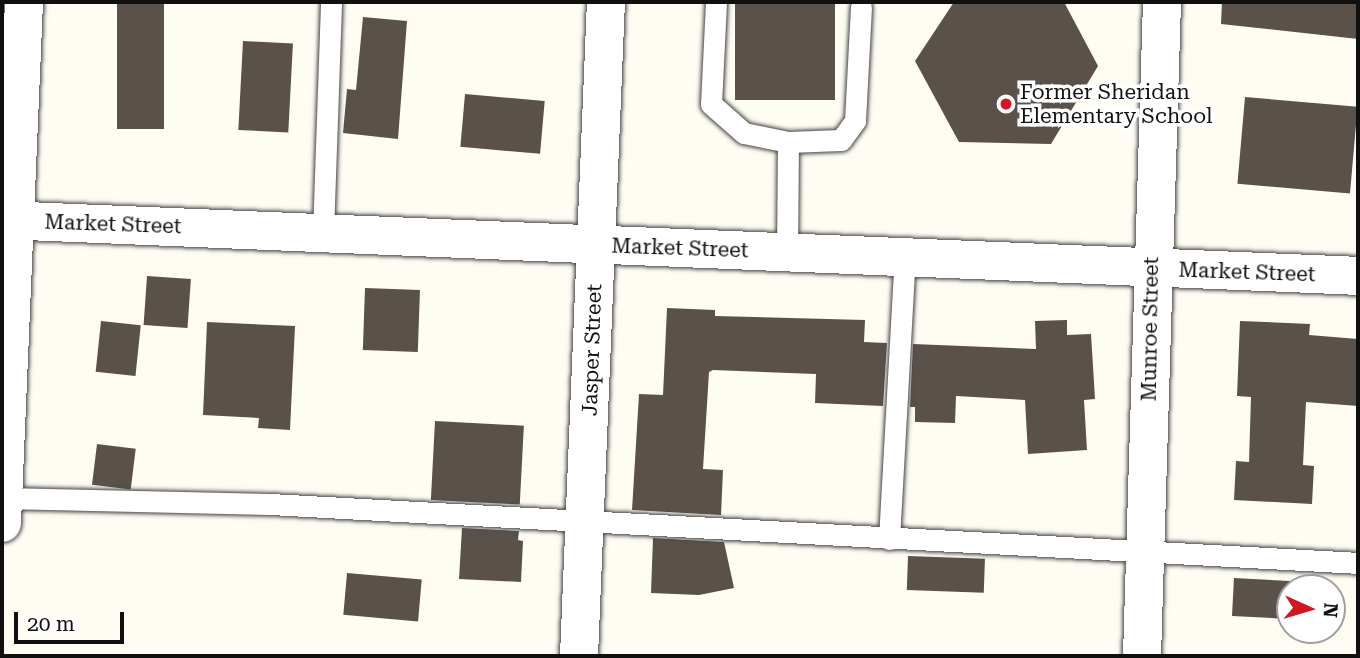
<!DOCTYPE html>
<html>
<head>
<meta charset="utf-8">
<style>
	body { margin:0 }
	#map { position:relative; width:1360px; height:658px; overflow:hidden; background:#fffcf3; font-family:"Roboto Serif",serif }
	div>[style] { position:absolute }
	.building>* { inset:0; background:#5a514b; transform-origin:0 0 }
	.roads { filter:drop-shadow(0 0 2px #434343) drop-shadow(0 0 2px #434343) }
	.lane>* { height:21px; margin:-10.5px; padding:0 10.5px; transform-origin:10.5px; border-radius:10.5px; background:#fff }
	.street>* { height:38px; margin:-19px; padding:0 19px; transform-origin:19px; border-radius:19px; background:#fff }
	.dots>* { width:19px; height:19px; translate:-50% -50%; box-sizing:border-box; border:4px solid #fff; border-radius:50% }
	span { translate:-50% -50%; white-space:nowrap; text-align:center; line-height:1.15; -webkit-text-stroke:7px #fff; paint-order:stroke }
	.poi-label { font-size:21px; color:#101010 }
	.left { translate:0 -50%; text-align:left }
	.street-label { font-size:21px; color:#101010 }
	.frame { position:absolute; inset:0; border:4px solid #101010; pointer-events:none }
	.north { position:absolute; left:1276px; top:574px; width:70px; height:70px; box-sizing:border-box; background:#fff; border:2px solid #9f9f9f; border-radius:50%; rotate:94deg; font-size:19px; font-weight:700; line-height:28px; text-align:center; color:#101010 }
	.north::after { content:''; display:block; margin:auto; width:24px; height:32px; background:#d01823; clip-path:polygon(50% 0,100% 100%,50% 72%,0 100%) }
	.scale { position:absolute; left:14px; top:612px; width:110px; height:32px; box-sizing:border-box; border:4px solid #101010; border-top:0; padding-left:9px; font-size:21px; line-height:24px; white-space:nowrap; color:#101010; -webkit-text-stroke:5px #fff; paint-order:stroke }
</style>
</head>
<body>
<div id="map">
	<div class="building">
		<div style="left:117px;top:2px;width:47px;height:127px"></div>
		<div style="left:735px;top:2px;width:100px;height:98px"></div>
		<div style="clip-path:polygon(954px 2px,1064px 2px,1098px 66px,1051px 144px,959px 142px,915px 61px)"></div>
		<div style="clip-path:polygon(1222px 2px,1358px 2px,1358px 39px,1221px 24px)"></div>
		<div style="clip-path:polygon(363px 17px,407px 21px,398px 139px,343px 133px,347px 89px,356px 90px)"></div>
		<div style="left:243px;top:41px;width:50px;height:89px;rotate:3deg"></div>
		<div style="left:465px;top:94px;width:80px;height:53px;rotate:5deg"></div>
		<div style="left:1245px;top:97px;width:113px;height:87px;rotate:5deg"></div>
		<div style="left:147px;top:276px;width:44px;height:49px;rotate:4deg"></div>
		<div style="left:365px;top:288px;width:55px;height:62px;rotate:2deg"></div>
		<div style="clip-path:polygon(667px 308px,715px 310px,715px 316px,865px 320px,864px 342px,887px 343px,883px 406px,815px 403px,816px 374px,713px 370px,709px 372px,703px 469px,723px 470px,721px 515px,632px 510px,639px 394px,663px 395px)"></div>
		<div style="clip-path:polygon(1067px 320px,1067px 335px,1091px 334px,1095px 399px,1084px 400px,1087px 450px,1028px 454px,1025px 400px,956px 396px,955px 423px,915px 422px,915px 407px,910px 407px,913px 344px,1036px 349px,1035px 321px)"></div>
		<div style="left:101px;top:321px;width:40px;height:51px;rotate:6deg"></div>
		<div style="clip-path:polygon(1240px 321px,1310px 324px,1309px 335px,1358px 339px,1358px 406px,1306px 402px,1303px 465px,1314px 466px,1312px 504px,1234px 500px,1236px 461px,1249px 462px,1251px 397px,1237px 396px)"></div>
		<div style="clip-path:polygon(207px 322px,295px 326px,290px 430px,258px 428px,259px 418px,203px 415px)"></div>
		<div style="left:435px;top:421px;width:89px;height:79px;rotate:3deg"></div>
		<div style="left:97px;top:444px;width:39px;height:41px;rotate:7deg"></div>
		<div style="clip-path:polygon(462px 528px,519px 531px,518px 540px,523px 541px,521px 582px,459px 579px)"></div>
		<div style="clip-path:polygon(653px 538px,724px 542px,734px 588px,699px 595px,651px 593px)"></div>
		<div style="left:908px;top:556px;width:77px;height:34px;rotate:2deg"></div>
		<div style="left:347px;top:573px;width:75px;height:42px;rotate:5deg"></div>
		<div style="left:1234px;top:578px;width:56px;height:38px;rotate:3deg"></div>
	</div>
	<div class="roads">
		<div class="lane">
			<div style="left:716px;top:2px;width:102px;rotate:92.8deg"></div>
			<div style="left:711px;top:104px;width:44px;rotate:41.3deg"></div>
			<div style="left:744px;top:133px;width:45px;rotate:11.6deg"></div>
			<div style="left:788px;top:142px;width:110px;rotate:90.5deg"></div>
			<div style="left:788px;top:142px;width:53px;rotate:-2.2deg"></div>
			<div style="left:841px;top:140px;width:24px;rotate:-54deg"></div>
			<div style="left:855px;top:121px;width:114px;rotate:-87deg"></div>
			<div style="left:323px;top:233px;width:231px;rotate:-88deg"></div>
			<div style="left:3px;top:498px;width:267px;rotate:1.3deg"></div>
			<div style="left:270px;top:504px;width:1090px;rotate:3.1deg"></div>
			<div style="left:889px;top:539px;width:282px;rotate:-86.8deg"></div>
		</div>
		<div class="street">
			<div style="left:2px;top:220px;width:1357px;rotate:2.36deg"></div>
			<div style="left:2px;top:523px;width:521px;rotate:-87.58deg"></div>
			<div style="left:579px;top:656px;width:655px;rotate:-87.64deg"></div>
			<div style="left:1142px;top:656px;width:654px;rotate:-88.25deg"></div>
		</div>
	</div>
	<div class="dots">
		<div style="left:1006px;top:104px;background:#d01823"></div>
	</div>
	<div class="poi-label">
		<span class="left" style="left:1020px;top:104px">Former Sheridan<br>Elementary School</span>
	</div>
	<div class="street-label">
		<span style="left:113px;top:224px;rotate:2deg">Market Street</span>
		<span style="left:680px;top:248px;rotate:2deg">Market Street</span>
		<span style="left:1247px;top:272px;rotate:2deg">Market Street</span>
		<span style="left:1150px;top:329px;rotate:-89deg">Munroe Street</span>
		<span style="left:592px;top:350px;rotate:-88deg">Jasper Street</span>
	</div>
	<div class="frame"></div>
	<div class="north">N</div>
	<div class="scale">20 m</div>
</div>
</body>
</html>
